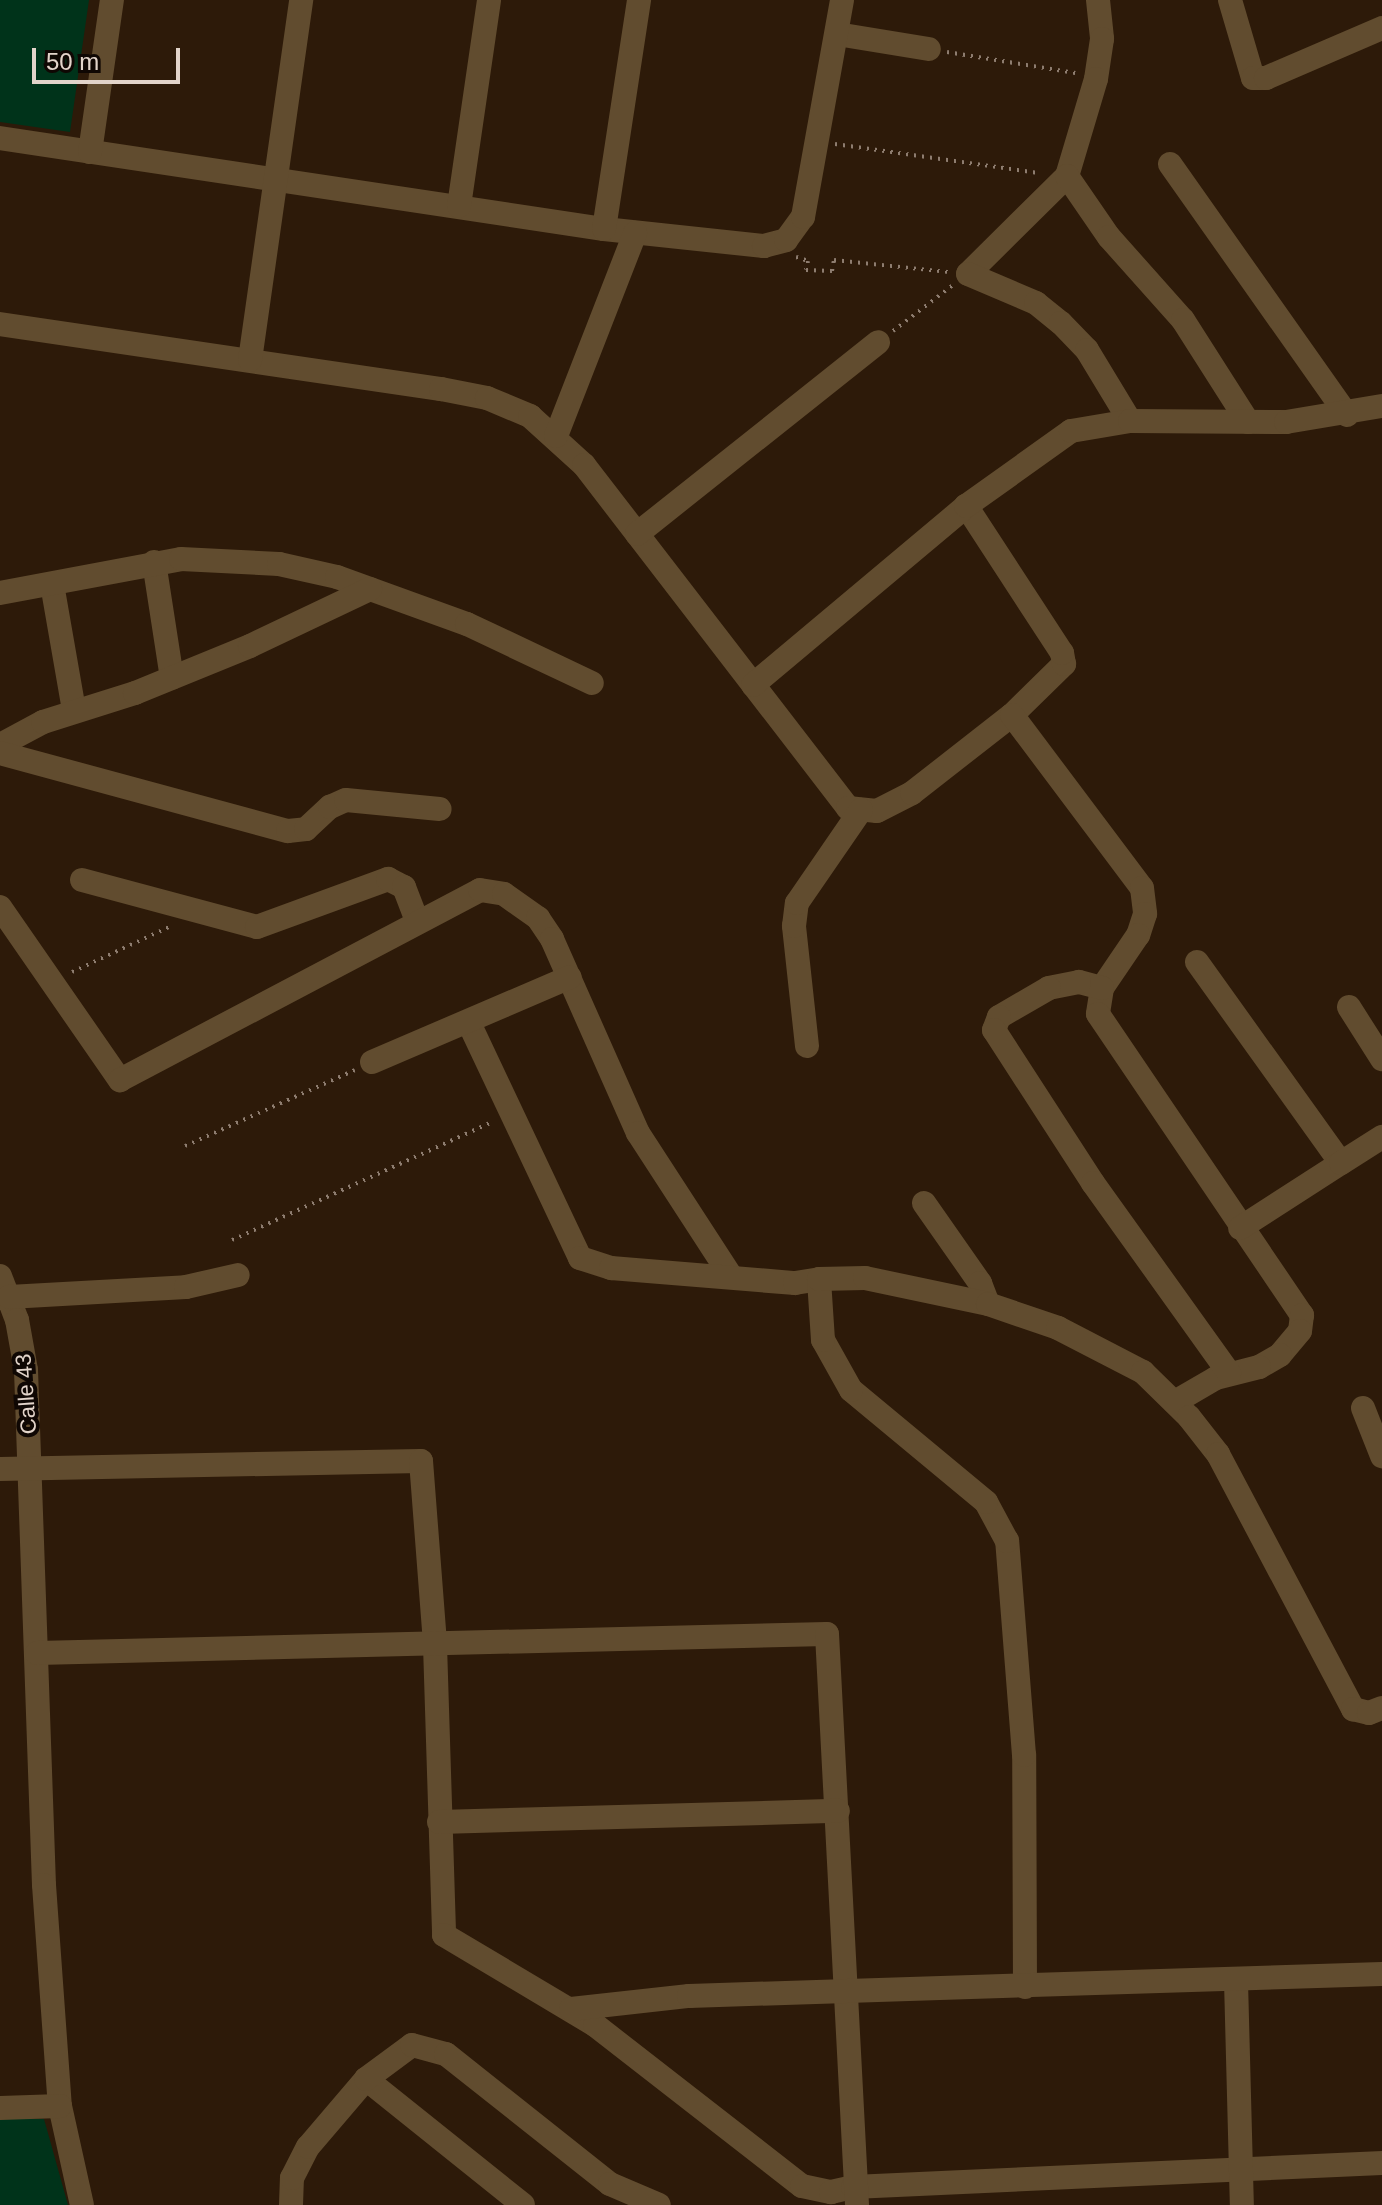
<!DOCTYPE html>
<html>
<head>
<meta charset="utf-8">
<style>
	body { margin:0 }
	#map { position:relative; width:1382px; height:2205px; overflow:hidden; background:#2d1a09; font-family:Arial,sans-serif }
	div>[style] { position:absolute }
	.green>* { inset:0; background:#00331a }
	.path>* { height:4px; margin-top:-2px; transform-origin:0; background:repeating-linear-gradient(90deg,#8e7d70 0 2px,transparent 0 8px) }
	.minor>* { height:24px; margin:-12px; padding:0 12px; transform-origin:12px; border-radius:12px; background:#614c2f }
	span { translate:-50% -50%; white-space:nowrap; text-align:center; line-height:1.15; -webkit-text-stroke:8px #0f0703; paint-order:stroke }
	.street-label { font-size:22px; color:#e2d4ca }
	.scale { position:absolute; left:32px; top:48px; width:148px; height:36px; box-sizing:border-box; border:4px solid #e2d4ca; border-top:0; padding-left:10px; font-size:24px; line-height:28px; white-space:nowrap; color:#e2d4ca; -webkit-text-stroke:6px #0f0703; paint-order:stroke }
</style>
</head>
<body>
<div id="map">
	<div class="green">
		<div style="clip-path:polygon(0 0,89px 0,70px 132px,0 122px)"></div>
		<div style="clip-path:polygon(0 2119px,44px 2119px,68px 2205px,0 2205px)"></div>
	</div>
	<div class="path">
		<div style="left:947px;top:52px;width:130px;rotate:9.3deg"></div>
		<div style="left:835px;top:144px;width:207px;rotate:8.1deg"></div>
		<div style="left:796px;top:257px;width:13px;rotate:18deg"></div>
		<div style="left:808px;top:261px;width:9px;rotate:103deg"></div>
		<div style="left:806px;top:270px;width:26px;rotate:2deg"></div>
		<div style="left:832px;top:271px;width:11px;rotate:-80deg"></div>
		<div style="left:834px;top:260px;width:116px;rotate:6deg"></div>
		<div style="left:893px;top:331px;width:76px;rotate:-37.5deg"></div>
		<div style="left:72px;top:972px;width:107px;rotate:-24.9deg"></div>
		<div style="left:185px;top:1146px;width:186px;rotate:-24.1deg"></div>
		<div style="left:232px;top:1240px;width:286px;rotate:-24.4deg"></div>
	</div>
	<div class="minor">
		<div style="left:1098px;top:0;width:39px;rotate:84deg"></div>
		<div style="left:1102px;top:39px;width:40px;rotate:98.5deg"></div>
		<div style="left:1096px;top:79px;width:101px;rotate:106.6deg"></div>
		<div style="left:1067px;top:176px;width:139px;rotate:135.3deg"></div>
		<div style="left:968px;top:274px;width:74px;rotate:23.1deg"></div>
		<div style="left:1036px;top:303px;width:32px;rotate:39deg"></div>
		<div style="left:1061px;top:323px;width:37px;rotate:46deg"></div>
		<div style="left:1087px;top:350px;width:83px;rotate:58.8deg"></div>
		<div style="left:1230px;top:0;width:81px;rotate:73.6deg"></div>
		<div style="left:1253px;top:78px;width:13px"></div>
		<div style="left:1266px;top:78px;width:126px;rotate:-23.3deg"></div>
		<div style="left:837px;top:34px;width:93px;rotate:9.3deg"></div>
		<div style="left:0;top:138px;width:611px;rotate:8.57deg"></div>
		<div style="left:604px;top:229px;width:161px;rotate:6.1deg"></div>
		<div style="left:764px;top:246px;width:23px;rotate:-15deg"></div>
		<div style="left:786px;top:240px;width:29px;rotate:-54deg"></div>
		<div style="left:803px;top:217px;width:220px;rotate:-79.8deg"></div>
		<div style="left:90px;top:152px;width:154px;rotate:-81.8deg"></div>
		<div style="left:1170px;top:164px;width:307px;rotate:54.8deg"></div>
		<div style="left:1067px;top:176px;width:74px;rotate:55.5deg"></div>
		<div style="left:1109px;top:237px;width:111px;rotate:48.3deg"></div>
		<div style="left:1183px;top:320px;width:121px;rotate:57.5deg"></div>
		<div style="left:459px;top:206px;width:208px;rotate:-81.7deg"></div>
		<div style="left:604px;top:229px;width:232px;rotate:-81.3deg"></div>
		<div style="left:0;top:324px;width:446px;rotate:8.4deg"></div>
		<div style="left:441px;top:389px;width:47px;rotate:11.1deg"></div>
		<div style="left:487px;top:398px;width:47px;rotate:22.7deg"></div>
		<div style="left:530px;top:416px;width:73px;rotate:42.2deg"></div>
		<div style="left:584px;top:465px;width:433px;rotate:52.4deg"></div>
		<div style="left:848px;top:808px;width:29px;rotate:6deg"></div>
		<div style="left:877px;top:811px;width:39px;rotate:-27deg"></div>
		<div style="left:912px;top:793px;width:127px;rotate:-38deg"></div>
		<div style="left:1012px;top:715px;width:73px;rotate:-44.4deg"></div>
		<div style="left:1064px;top:664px;width:11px;rotate:-100deg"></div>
		<div style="left:1062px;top:653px;width:176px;rotate:-123.1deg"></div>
		<div style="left:250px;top:360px;width:364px;rotate:-81.9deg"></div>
		<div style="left:556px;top:436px;width:218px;rotate:-68.7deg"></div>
		<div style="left:637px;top:534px;width:308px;rotate:-38.5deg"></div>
		<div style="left:154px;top:562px;width:117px;rotate:81.2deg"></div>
		<div style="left:52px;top:584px;width:128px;rotate:80.1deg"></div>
		<div style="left:0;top:593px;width:184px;rotate:-10.6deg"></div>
		<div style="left:181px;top:559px;width:98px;rotate:2.9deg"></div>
		<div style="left:279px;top:564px;width:59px;rotate:12.6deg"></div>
		<div style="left:337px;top:577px;width:138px;rotate:19.9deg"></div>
		<div style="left:467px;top:624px;width:138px;rotate:25.3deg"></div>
		<div style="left:753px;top:685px;width:278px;rotate:-40deg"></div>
		<div style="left:966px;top:506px;width:129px;rotate:-35.5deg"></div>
		<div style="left:1071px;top:431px;width:60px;rotate:-9.6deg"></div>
		<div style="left:1130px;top:421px;width:156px;rotate:0.4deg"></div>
		<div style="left:1286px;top:422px;width:97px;rotate:-9.5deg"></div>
		<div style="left:1012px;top:715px;width:216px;rotate:53.1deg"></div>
		<div style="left:1142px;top:888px;width:26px;rotate:83deg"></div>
		<div style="left:1145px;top:914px;width:22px;rotate:108deg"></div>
		<div style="left:1138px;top:935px;width:64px;rotate:124.2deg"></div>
		<div style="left:1102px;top:988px;width:26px;rotate:99deg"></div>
		<div style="left:1098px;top:1014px;width:364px;rotate:55.9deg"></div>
		<div style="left:1302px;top:1315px;width:16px;rotate:97deg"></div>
		<div style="left:1300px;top:1331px;width:31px;rotate:130deg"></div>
		<div style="left:1280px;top:1355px;width:24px;rotate:150deg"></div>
		<div style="left:1259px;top:1367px;width:44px;rotate:165.7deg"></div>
		<div style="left:1216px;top:1378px;width:48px;rotate:149.7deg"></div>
		<div style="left:0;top:745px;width:49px;rotate:-28.1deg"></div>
		<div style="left:43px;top:722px;width:96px;rotate:-17.5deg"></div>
		<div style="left:135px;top:693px;width:124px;rotate:-22.2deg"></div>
		<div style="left:250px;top:646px;width:133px;rotate:-25.4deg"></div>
		<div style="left:0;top:753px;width:298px;rotate:15.2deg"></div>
		<div style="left:288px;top:831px;width:18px;rotate:-6deg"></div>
		<div style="left:306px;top:829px;width:33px;rotate:-43deg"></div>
		<div style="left:330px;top:807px;width:17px;rotate:-24deg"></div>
		<div style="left:346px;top:800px;width:94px;rotate:5.5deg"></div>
		<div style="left:82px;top:880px;width:181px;rotate:15deg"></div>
		<div style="left:257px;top:927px;width:140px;rotate:-20.1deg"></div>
		<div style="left:388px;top:879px;width:18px;rotate:27deg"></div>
		<div style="left:404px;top:887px;width:36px;rotate:69deg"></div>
		<div style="left:0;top:907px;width:211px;rotate:55.3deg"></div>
		<div style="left:120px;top:1080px;width:407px;rotate:-27.8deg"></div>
		<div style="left:480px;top:890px;width:24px;rotate:9deg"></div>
		<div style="left:504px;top:894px;width:42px;rotate:35.2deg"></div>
		<div style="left:538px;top:918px;width:25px;rotate:56deg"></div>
		<div style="left:552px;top:939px;width:212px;rotate:66.1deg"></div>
		<div style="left:638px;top:1133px;width:171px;rotate:57deg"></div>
		<div style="left:1197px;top:962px;width:247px;rotate:54.4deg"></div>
		<div style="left:1341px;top:1163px;width:120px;rotate:147.2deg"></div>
		<div style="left:1102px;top:988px;width:24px;rotate:-165deg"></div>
		<div style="left:1079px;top:982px;width:31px;rotate:169deg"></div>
		<div style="left:1049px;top:988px;width:58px;rotate:149.9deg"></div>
		<div style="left:999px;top:1017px;width:14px;rotate:111deg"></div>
		<div style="left:994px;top:1030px;width:182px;rotate:57.1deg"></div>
		<div style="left:1093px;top:1183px;width:234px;rotate:54.4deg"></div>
		<div style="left:1349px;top:1007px;width:62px;rotate:57.6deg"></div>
		<div style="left:469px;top:1023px;width:260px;rotate:64.7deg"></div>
		<div style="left:580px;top:1258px;width:33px;rotate:18deg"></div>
		<div style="left:611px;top:1268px;width:185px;rotate:4.7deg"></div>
		<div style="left:795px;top:1283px;width:24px;rotate:-9deg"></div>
		<div style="left:807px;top:1046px;width:121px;rotate:-96.2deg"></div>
		<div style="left:794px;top:926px;width:23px;rotate:-83deg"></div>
		<div style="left:797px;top:903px;width:113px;rotate:-55.5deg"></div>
		<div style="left:372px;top:1062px;width:215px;rotate:-23.2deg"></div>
		<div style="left:1341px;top:1163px;width:49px;rotate:-32.4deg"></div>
		<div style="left:924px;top:1203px;width:98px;rotate:55deg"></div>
		<div style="left:980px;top:1283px;width:22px;rotate:69deg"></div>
		<div style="left:0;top:1276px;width:47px;rotate:68.9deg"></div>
		<div style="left:17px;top:1320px;width:51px;rotate:79.8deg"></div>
		<div style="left:26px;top:1370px;width:515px;rotate:88deg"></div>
		<div style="left:44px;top:1885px;width:222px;rotate:85.9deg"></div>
		<div style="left:60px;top:2106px;width:101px;rotate:77.5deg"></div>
		<div style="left:9px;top:1297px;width:177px;rotate:-3.2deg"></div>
		<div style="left:186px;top:1287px;width:53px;rotate:-13deg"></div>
		<div style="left:1363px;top:1408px;width:52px;rotate:68.4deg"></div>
		<div style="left:0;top:1469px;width:421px;rotate:-1.1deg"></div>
		<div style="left:421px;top:1461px;width:185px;rotate:85.6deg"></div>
		<div style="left:435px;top:1645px;width:290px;rotate:88.2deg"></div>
		<div style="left:444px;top:1935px;width:176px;rotate:30.8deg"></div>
		<div style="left:595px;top:2025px;width:262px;rotate:37.9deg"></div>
		<div style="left:802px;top:2186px;width:30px;rotate:12deg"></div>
		<div style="left:831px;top:2192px;width:23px;rotate:-13deg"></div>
		<div style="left:853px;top:2187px;width:530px;rotate:-2.6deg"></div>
		<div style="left:37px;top:1653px;width:790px;rotate:-1.38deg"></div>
		<div style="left:827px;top:1634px;width:572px;rotate:86.99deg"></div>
		<div style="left:439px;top:1822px;width:399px;rotate:-1.6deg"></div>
		<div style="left:1236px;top:1981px;width:224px;rotate:88.5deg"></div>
		<div style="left:1025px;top:1987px;width:232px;rotate:-90.2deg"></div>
		<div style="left:1024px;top:1755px;width:215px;rotate:-94.5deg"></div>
		<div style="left:1007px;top:1541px;width:44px;rotate:-118.3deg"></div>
		<div style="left:986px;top:1502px;width:175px;rotate:-140.3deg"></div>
		<div style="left:851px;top:1390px;width:57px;rotate:-119.2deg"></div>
		<div style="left:823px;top:1340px;width:61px;rotate:-93.8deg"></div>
		<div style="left:819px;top:1279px;width:46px;rotate:-1.2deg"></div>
		<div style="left:865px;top:1278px;width:126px;rotate:11.9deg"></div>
		<div style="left:988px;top:1304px;width:74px;rotate:18.9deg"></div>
		<div style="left:1058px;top:1328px;width:96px;rotate:27.4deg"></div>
		<div style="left:1143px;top:1372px;width:64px;rotate:44.4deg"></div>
		<div style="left:1189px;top:1417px;width:47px;rotate:51.9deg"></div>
		<div style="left:1218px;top:1454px;width:289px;rotate:62.1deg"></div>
		<div style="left:1353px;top:1709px;width:16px;rotate:14deg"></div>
		<div style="left:1369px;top:1713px;width:14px;rotate:-21deg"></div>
		<div style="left:571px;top:2009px;width:119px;rotate:-6.3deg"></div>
		<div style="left:689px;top:1996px;width:693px;rotate:-1.82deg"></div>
		<div style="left:366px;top:2079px;width:201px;rotate:38.7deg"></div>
		<div style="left:0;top:2108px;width:60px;rotate:-1.9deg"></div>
		<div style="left:291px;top:2205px;width:27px;rotate:-88deg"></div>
		<div style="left:292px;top:2178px;width:35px;rotate:-63deg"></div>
		<div style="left:308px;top:2147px;width:89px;rotate:-49.5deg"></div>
		<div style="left:366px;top:2079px;width:57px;rotate:-36.5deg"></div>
		<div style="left:412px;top:2045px;width:35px;rotate:15deg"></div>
		<div style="left:446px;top:2054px;width:209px;rotate:38.4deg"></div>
		<div style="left:610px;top:2184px;width:53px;rotate:23.2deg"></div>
	</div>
	<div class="street-label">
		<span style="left:26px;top:1394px;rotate:-94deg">Calle 43</span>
	</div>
	<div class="scale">50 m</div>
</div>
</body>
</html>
